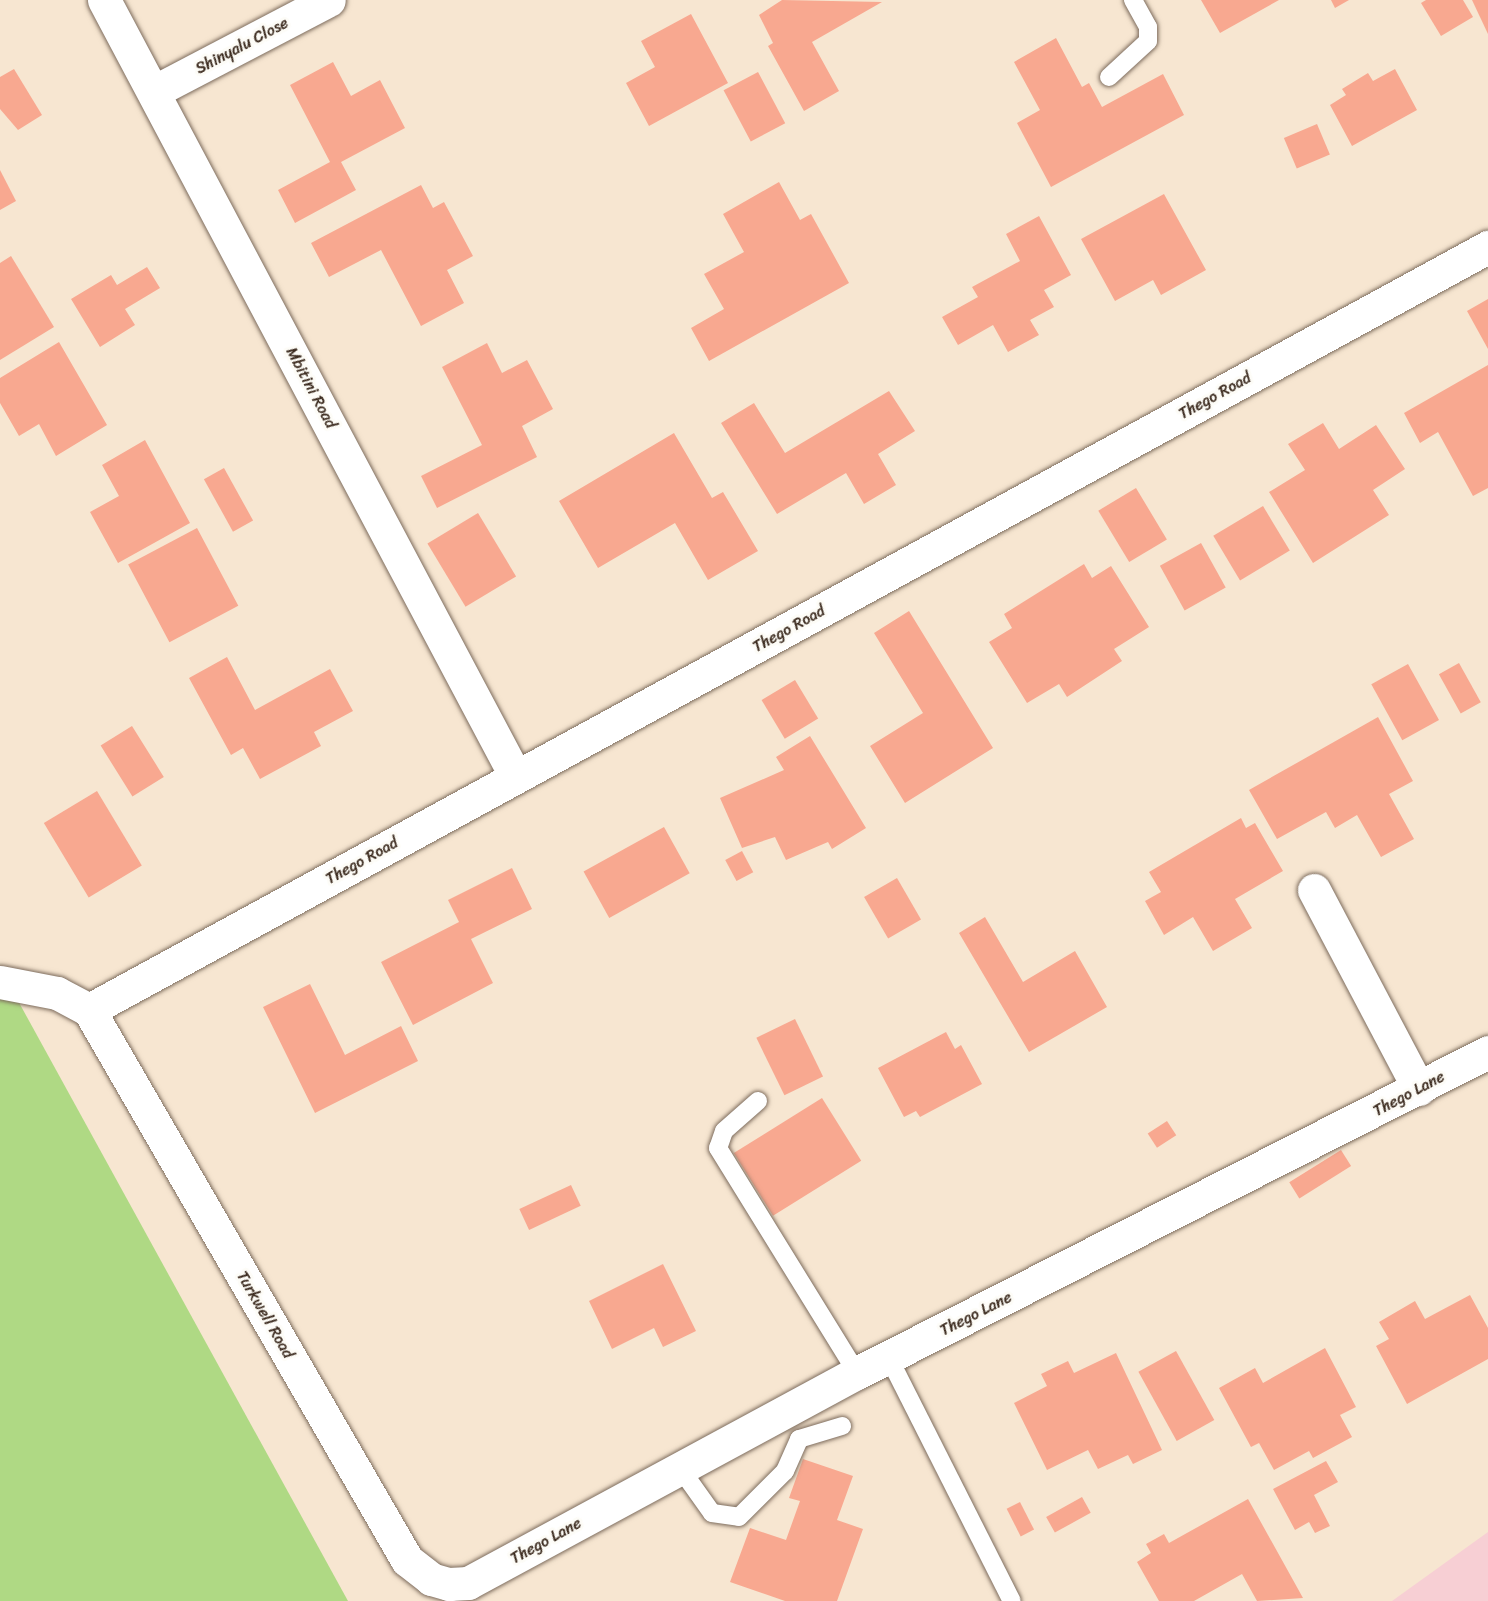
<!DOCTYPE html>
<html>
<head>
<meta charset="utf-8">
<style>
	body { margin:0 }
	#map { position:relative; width:1488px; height:1601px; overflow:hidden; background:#f7e6d1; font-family:Sriracha,sans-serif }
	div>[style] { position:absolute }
	.built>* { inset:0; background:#f7cfd4 }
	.green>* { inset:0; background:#afd984 }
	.building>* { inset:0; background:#f8a890; transform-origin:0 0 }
	.roads { filter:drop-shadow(0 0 2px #7d6c5d) drop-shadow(0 0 2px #7d6c5d) }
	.lane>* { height:18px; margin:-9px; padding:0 9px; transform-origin:9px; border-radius:9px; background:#fff }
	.street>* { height:33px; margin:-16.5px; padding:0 16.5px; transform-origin:16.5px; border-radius:16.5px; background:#fff }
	span { translate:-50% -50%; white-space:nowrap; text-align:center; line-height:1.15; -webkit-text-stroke:6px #fdfcf7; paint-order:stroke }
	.street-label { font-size:16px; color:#3b2a1e }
</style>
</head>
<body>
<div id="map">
	<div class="built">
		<div style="clip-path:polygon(1488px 1532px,1488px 1601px,1392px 1601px)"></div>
	</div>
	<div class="green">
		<div style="clip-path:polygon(0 968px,348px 1601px,0 1601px)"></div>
	</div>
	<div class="building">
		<div style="clip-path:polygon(782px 0,882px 2px,812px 42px,839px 91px,804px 111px,768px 46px,773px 43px,759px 15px)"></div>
		<div style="clip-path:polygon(1201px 0,1279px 0,1220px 33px)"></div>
		<div style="clip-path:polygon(1331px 0,1349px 0,1335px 8px)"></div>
		<div style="clip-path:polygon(1426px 0,1463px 0,1473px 17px,1441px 36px,1421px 3px)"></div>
		<div style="clip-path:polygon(1472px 0,1488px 0,1488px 34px)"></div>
		<div style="clip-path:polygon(691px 14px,728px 83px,649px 126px,626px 83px,655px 67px,641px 41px)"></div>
		<div style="clip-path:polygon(1056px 38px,1082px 87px,1089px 83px,1102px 107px,1163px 74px,1184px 115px,1051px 187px,1017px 123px,1040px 110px,1014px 62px)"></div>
		<div style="clip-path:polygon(333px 62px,351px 96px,380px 80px,405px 128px,341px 162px,356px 190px,295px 223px,278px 190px,330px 162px,290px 85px)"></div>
		<div style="clip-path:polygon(14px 69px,42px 115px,18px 130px,0 109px,0 77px)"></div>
		<div style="clip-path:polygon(1395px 69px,1417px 110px,1352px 146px,1330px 105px,1346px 95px,1342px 89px,1368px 73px,1373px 81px)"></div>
		<div style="left:758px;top:72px;width:58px;height:39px;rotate:62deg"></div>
		<div style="left:1317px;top:124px;width:33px;height:36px;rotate:67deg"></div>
		<div style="clip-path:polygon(0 170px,16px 201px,0 210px)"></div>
		<div style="clip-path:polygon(779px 182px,800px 220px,811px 214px,849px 283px,709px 361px,691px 328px,724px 309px,704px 274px,744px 252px,723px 214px)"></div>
		<div style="clip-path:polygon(421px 185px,433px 208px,444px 202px,473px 256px,447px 270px,464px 303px,421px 326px,381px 250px,329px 277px,311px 243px)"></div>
		<div style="clip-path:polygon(1164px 194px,1206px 270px,1161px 295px,1153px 280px,1115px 301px,1081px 239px)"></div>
		<div style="clip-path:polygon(1039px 216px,1071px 275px,1044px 290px,1054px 307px,1030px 320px,1039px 335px,1008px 352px,993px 325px,958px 345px,942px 317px,978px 297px,972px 287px,1020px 261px,1006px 234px)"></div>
		<div style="clip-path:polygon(11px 256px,54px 327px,0 360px,0 263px)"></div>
		<div style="clip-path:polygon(147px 267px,160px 288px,125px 309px,135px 325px,100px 347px,71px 299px,111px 275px,117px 285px)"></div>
		<div style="clip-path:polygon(1488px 299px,1488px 349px,1467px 311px)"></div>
		<div style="clip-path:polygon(59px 342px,107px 425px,56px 456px,39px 424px,19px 436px,0 403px,0 378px)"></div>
		<div style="clip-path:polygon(487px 343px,502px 373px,527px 360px,553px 409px,522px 426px,537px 457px,437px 508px,421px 476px,482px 445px,442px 367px)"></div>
		<div style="clip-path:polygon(1488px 365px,1488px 488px,1473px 496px,1438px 432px,1420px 443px,1404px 413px)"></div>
		<div style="clip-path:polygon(889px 391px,915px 431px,878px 454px,896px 485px,864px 504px,846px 473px,777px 514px,721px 423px,754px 403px,785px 453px)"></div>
		<div style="clip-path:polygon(1323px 423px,1339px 449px,1376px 425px,1405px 469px,1373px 490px,1389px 515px,1313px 563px,1269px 492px,1305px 470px,1288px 444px)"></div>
		<div style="clip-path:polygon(674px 433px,712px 498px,723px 492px,758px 551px,708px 580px,675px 523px,598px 568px,559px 501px)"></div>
		<div style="clip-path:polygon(145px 440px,190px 523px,118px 563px,90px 512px,119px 496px,102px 465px)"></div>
		<div style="left:224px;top:468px;width:60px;height:23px;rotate:61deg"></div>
		<div style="left:1136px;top:488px;width:60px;height:44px;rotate:59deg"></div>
		<div style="left:1263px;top:506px;width:52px;height:58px;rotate:59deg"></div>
		<div style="left:478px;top:513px;width:74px;height:59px;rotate:59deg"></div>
		<div style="left:197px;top:528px;width:88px;height:78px;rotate:62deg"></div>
		<div style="left:1201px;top:543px;width:51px;height:47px;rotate:61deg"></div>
		<div style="clip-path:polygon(1084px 564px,1092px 578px,1111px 566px,1149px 627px,1114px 649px,1122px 661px,1067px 697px,1059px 684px,1027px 703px,989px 642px,1012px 628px,1004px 614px)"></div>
		<div style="clip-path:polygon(909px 611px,993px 748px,905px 803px,870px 746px,923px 713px,874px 633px)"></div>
		<div style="clip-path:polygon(227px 657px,255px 710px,330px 669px,353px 711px,314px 732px,321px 746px,260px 779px,243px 748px,231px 755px,189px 678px)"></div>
		<div style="left:1459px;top:663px;width:45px;height:23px;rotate:61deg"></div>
		<div style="left:1408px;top:664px;width:64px;height:42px;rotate:61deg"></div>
		<div style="left:795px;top:680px;width:45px;height:39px;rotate:59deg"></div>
		<div style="clip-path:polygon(1378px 717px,1413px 781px,1389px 794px,1414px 839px,1381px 857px,1357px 815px,1335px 828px,1326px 812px,1277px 839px,1249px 790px)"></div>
		<div style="left:132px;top:726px;width:60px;height:37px;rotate:58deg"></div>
		<div style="clip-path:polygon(810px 736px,866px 828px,832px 849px,828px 842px,786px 860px,775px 837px,742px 848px,720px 798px,784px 770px,776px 757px)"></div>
		<div style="left:97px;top:791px;width:87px;height:62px;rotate:59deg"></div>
		<div style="clip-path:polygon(1241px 818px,1246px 828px,1255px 823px,1283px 871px,1235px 899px,1252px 928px,1213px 951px,1193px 917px,1164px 935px,1145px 901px,1161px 892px,1149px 872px)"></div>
		<div style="left:664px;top:827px;width:53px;height:92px;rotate:61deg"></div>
		<div style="left:742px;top:851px;width:24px;height:19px;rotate:62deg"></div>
		<div style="clip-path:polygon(512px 868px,532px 909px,471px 939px,493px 983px,413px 1025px,381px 962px,459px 922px,448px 900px)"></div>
		<div style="left:897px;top:878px;width:48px;height:38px;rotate:60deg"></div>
		<div style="clip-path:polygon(985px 917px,1023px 982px,1075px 951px,1107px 1007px,1029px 1052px,959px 933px)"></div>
		<div style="clip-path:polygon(310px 984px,345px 1055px,401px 1026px,418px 1061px,315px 1113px,263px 1007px)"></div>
		<div style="left:795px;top:1019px;width:64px;height:43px;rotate:64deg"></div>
		<div style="clip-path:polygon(946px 1032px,955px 1049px,961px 1045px,982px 1084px,920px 1117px,916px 1111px,904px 1117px,878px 1068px)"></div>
		<div style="left:822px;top:1098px;width:74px;height:104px;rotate:58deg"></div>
		<div style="left:1167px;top:1121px;width:17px;height:23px;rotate:57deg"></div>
		<div style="left:1341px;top:1150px;width:19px;height:61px;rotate:58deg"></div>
		<div style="left:571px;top:1185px;width:23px;height:57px;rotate:65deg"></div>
		<div style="clip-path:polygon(663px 1264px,696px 1331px,663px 1347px,654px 1328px,612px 1349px,589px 1301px)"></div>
		<div style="clip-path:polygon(1470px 1295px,1488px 1328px,1488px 1359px,1407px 1404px,1376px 1346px,1389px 1339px,1379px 1322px,1415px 1301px,1425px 1319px)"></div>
		<div style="clip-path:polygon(1325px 1348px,1356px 1407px,1340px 1415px,1352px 1437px,1313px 1458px,1309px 1451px,1274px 1470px,1259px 1443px,1251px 1447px,1219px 1388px,1255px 1368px,1263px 1383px)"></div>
		<div style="left:1176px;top:1351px;width:79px;height:43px;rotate:61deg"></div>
		<div style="clip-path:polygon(1116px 1353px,1162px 1450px,1133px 1464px,1128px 1455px,1098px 1469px,1088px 1450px,1047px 1470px,1014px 1403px,1047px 1386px,1041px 1374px,1068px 1361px,1074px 1373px)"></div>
		<div style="clip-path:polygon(803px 1459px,853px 1476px,837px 1520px,863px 1529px,837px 1601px,785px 1601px,730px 1582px,750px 1528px,786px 1540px,800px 1501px,789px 1498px)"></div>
		<div style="clip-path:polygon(1326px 1461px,1338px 1482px,1314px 1495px,1330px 1526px,1315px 1533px,1309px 1522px,1295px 1530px,1273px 1489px)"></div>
		<div style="left:1082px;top:1497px;width:18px;height:41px;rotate:61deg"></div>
		<div style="clip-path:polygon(1248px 1499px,1303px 1598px,1257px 1601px,1242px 1574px,1194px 1601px,1159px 1601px,1137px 1562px,1151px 1553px,1146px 1544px,1164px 1534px,1169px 1543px)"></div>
		<div style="left:1020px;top:1502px;width:31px;height:15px;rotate:63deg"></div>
	</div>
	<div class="roads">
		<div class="lane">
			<div style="left:1109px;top:77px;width:53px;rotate:-42.7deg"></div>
			<div style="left:1148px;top:41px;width:14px;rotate:-90deg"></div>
			<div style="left:1148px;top:27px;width:31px;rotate:-119deg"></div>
			<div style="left:758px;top:1101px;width:45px;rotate:138.6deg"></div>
			<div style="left:724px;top:1131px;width:18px;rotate:109deg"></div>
			<div style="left:718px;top:1148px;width:264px;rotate:58.3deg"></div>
			<div style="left:889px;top:1358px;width:272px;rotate:63.2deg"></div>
			<div style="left:680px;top:1468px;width:55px;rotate:54.6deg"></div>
			<div style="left:712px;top:1513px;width:27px;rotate:8deg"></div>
			<div style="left:739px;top:1517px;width:65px;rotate:-45deg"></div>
			<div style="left:785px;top:1471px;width:35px;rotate:-66deg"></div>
			<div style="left:799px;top:1439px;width:45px;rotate:-16.8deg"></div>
		</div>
		<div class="street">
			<div style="left:104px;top:0;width:879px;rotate:62.07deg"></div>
			<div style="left:155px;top:91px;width:196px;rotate:-27.6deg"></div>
			<div style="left:1314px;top:890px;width:225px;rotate:62.2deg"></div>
			<div style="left:0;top:982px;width:58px;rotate:10.9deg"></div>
			<div style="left:57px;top:993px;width:36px;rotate:28deg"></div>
			<div style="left:89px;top:1010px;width:635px;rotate:59.96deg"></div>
			<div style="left:407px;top:1560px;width:31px;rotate:38deg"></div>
			<div style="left:431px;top:1579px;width:19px;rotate:16deg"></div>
			<div style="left:449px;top:1584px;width:19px;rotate:-3deg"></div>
			<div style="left:468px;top:1583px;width:442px;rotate:-28.4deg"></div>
			<div style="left:857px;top:1373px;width:708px;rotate:-26.96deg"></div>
			<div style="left:89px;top:1010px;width:1594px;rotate:-28.61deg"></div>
		</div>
	</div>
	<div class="street-label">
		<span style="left:242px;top:46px;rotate:-28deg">Shinyalu Close</span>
		<span style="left:311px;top:388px;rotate:62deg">Mbitini Road</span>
		<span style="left:1215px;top:396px;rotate:-29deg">Thego Road</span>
		<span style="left:789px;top:629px;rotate:-29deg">Thego Road</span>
		<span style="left:362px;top:861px;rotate:-29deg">Thego Road</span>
		<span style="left:1409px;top:1094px;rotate:-28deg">Thego Lane</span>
		<span style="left:976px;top:1314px;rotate:-27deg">Thego Lane</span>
		<span style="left:265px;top:1315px;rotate:60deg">Turkwell Road</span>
		<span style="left:546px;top:1541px;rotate:-29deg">Thego Lane</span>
	</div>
</div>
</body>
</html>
